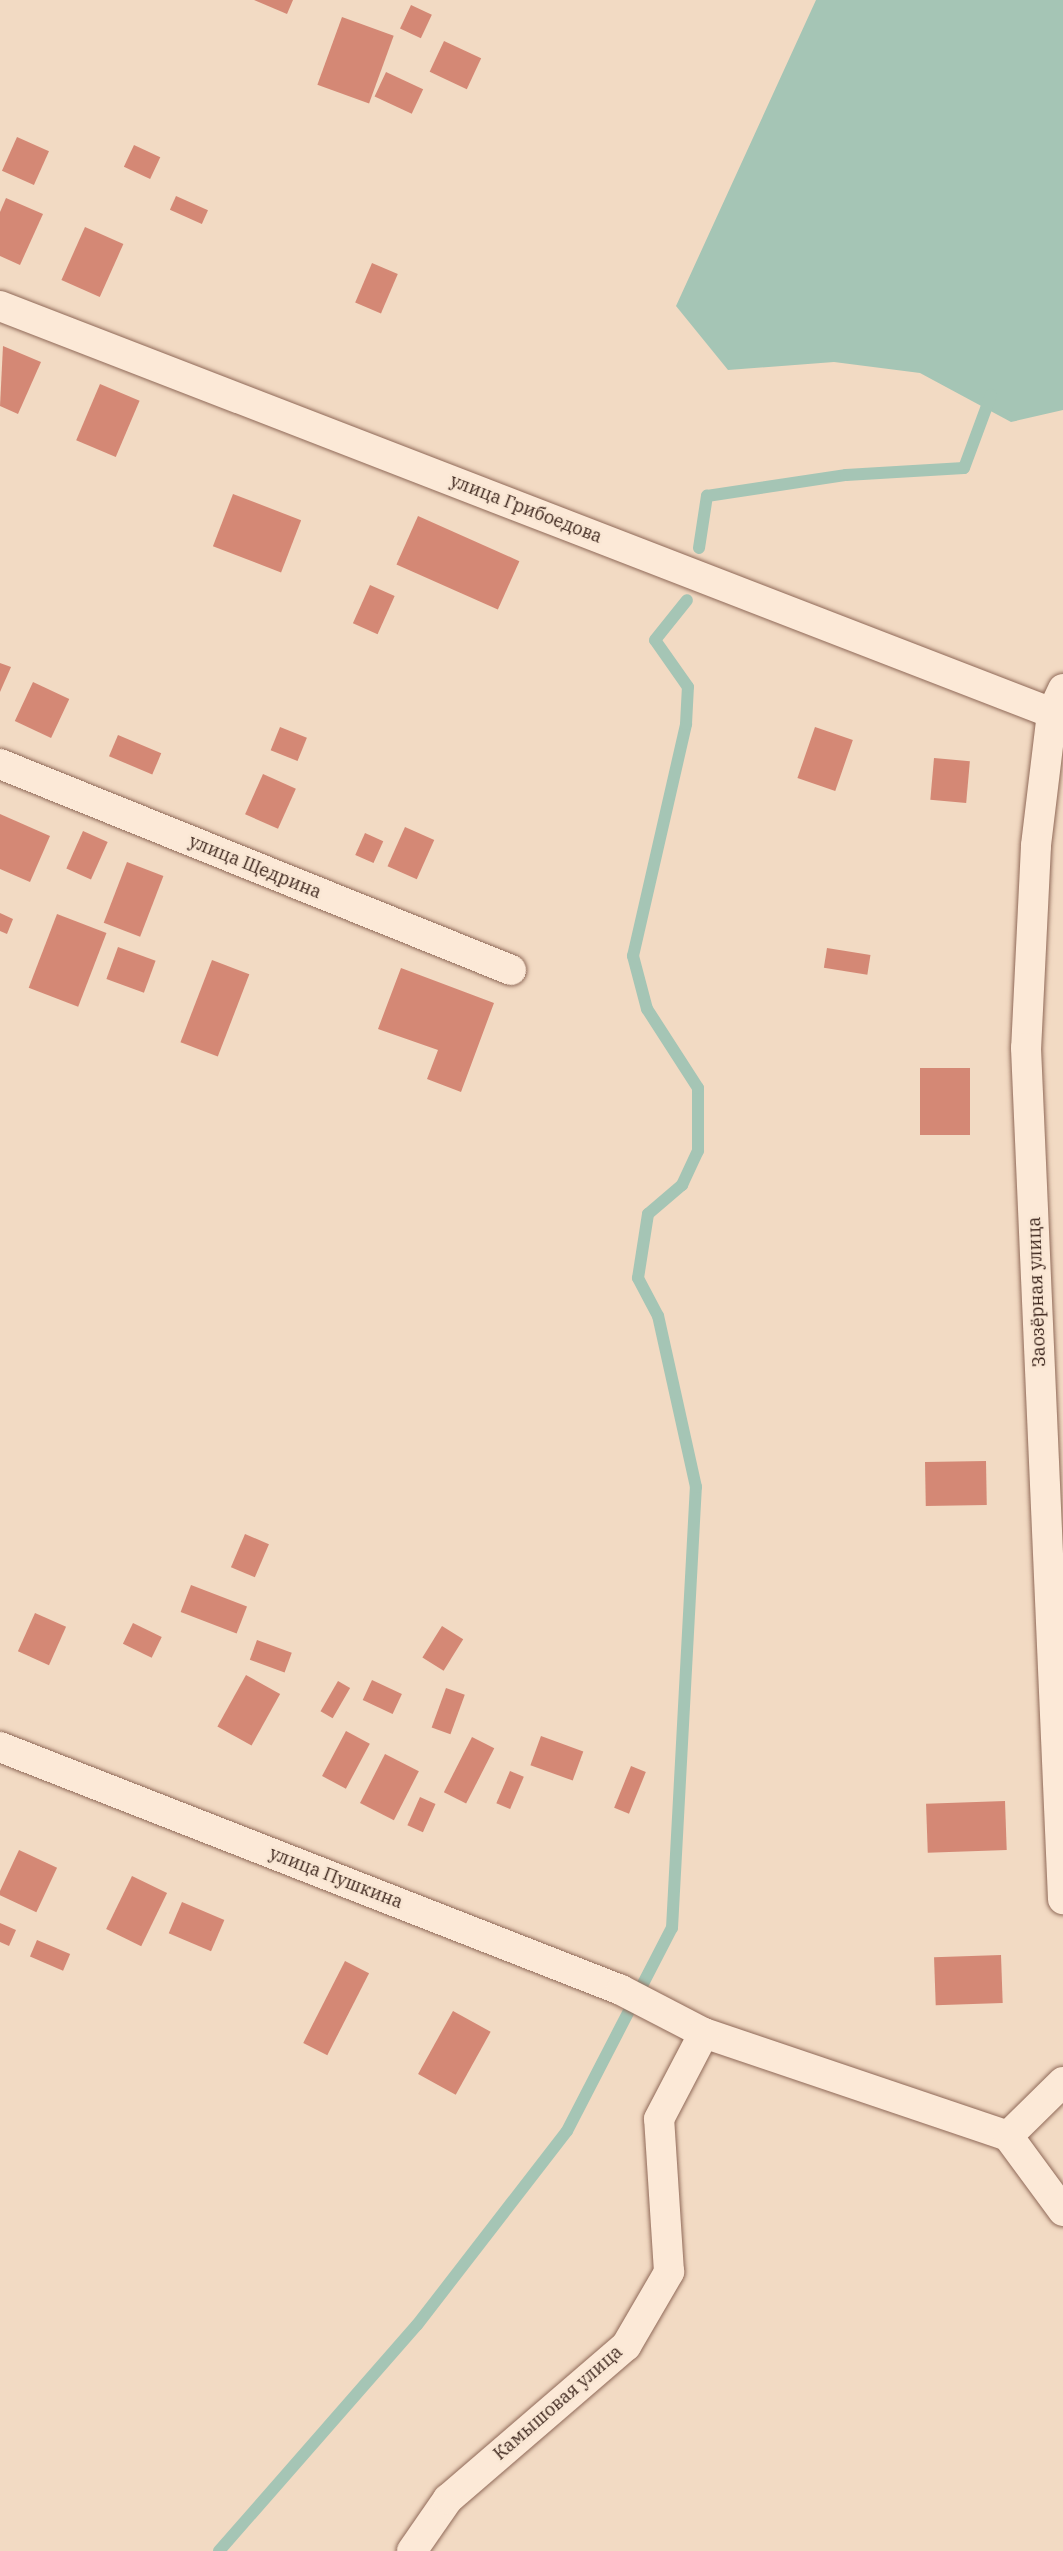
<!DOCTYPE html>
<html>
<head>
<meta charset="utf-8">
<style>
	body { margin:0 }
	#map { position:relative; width:1063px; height:2551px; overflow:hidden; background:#f2dac3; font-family:"IBM Plex Serif",serif }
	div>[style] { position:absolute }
	.water>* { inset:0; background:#a5c5b5 }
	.stream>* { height:12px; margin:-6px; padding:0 6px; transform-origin:6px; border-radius:6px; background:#a5c5b5 }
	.building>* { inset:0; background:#d48875; transform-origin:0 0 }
	.roads { filter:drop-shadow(0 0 2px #8f6958) drop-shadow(0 0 2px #8f6958) }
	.street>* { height:30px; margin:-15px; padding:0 15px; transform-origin:15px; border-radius:15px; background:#fce9d7 }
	span { translate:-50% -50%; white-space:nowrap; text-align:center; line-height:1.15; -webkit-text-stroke:5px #f9e6d3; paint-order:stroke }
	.street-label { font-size:18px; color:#3d261d }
</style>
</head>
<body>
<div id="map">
	<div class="water">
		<div style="clip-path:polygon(816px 0,1063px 0,1063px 410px,1011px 422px,920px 373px,834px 362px,728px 370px,676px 306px)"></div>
	</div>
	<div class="stream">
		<div style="left:699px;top:548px;width:53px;rotate:-81.3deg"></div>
		<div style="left:707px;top:496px;width:141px;rotate:-8.6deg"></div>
		<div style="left:846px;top:475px;width:118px;rotate:-3.4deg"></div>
		<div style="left:964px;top:468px;width:78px;rotate:-69.7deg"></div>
		<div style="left:219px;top:2551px;width:300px;rotate:-48.8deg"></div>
		<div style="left:417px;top:2325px;width:245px;rotate:-52.3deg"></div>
		<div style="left:567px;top:2131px;width:229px;rotate:-62.7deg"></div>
		<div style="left:672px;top:1928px;width:442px;rotate:-86.9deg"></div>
		<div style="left:696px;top:1487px;width:175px;rotate:-102.5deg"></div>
		<div style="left:658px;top:1316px;width:43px;rotate:-117.8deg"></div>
		<div style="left:638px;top:1278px;width:65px;rotate:-81.1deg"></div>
		<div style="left:648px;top:1214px;width:45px;rotate:-40.5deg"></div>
		<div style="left:682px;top:1185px;width:38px;rotate:-65deg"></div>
		<div style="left:698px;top:1151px;width:63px;rotate:-90deg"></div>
		<div style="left:698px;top:1088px;width:94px;rotate:-122.8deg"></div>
		<div style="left:647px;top:1009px;width:55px;rotate:-104.8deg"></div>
		<div style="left:633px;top:956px;width:238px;rotate:-77.1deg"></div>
		<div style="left:686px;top:724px;width:37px;rotate:-87deg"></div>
		<div style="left:688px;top:687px;width:57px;rotate:-125.1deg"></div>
		<div style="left:655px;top:640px;width:51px;rotate:-51.3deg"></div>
	</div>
	<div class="building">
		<div style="clip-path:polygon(254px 0,293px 0,287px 14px)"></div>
		<div style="left:411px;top:5px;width:23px;height:26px;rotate:25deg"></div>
		<div style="left:342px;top:17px;width:55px;height:72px;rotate:20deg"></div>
		<div style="left:444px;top:41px;width:41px;height:34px;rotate:25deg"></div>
		<div style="left:386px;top:72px;width:41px;height:27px;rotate:25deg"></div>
		<div style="left:17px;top:137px;width:35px;height:37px;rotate:24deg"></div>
		<div style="left:134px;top:145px;width:29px;height:24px;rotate:25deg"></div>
		<div style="left:176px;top:196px;width:35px;height:15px;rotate:24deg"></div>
		<div style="clip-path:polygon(6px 198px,43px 214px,20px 265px,0 256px,0 212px)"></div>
		<div style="left:85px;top:227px;width:42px;height:58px;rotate:24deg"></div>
		<div style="left:372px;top:263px;width:28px;height:43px;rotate:23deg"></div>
		<div style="clip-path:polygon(3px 346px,41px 362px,18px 414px,0 406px)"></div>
		<div style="left:100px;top:384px;width:43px;height:61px;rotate:23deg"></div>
		<div style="left:233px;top:494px;width:73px;height:56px;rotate:21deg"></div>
		<div style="left:418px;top:516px;width:111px;height:53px;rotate:24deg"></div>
		<div style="left:370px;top:585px;width:27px;height:42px;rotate:24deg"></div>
		<div style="clip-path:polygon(0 663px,11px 667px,0 692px)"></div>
		<div style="left:33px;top:682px;width:40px;height:43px;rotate:25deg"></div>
		<div style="left:280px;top:727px;width:29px;height:25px;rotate:22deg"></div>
		<div style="left:815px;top:727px;width:40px;height:54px;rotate:19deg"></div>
		<div style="left:118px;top:735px;width:47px;height:23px;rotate:23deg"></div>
		<div style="left:934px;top:758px;width:36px;height:42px;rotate:5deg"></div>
		<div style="left:263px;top:774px;width:36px;height:44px;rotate:24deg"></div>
		<div style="clip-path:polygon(0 814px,50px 836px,30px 882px,0 869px)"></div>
		<div style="left:405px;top:827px;width:32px;height:43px;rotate:24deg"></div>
		<div style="left:83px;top:831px;width:27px;height:41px;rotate:24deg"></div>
		<div style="left:365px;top:833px;width:20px;height:24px;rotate:24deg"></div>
		<div style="left:127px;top:862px;width:39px;height:65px;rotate:21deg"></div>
		<div style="clip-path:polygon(0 913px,13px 919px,7px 934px,0 931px)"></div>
		<div style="left:57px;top:914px;width:53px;height:79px;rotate:21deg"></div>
		<div style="left:118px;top:947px;width:40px;height:34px;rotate:20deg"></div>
		<div style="left:827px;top:948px;width:44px;height:20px;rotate:9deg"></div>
		<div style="left:212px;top:960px;width:40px;height:88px;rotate:21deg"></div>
		<div style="clip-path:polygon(401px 968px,494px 1003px,461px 1092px,427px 1079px,438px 1050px,378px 1029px)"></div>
		<div style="left:920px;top:1068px;width:50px;height:67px"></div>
		<div style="left:986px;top:1461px;width:44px;height:61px;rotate:89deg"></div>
		<div style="left:245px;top:1534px;width:26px;height:36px;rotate:23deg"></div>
		<div style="left:191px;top:1585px;width:60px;height:29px;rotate:21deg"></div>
		<div style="left:35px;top:1613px;width:34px;height:42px;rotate:24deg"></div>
		<div style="left:133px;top:1623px;width:32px;height:23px;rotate:26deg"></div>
		<div style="left:442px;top:1626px;width:25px;height:37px;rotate:32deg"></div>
		<div style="left:257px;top:1640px;width:37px;height:21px;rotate:20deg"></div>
		<div style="left:246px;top:1675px;width:39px;height:59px;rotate:29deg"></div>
		<div style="left:372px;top:1680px;width:33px;height:22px;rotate:25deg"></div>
		<div style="left:338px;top:1681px;width:14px;height:35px;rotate:30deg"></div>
		<div style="left:446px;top:1688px;width:20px;height:42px;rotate:20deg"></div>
		<div style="left:346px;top:1731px;width:27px;height:51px;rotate:28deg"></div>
		<div style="left:541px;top:1736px;width:45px;height:31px;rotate:20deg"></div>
		<div style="left:472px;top:1737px;width:25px;height:62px;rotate:27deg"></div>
		<div style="left:385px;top:1754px;width:38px;height:55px;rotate:27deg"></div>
		<div style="left:631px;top:1766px;width:16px;height:45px;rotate:22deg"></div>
		<div style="left:510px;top:1771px;width:15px;height:35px;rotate:23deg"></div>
		<div style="left:420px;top:1797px;width:17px;height:31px;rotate:24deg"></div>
		<div style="left:1005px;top:1801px;width:49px;height:79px;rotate:88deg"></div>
		<div style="left:19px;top:1850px;width:42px;height:49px;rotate:25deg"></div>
		<div style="left:132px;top:1876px;width:39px;height:59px;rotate:26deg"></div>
		<div style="left:182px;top:1902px;width:46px;height:34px;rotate:23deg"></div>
		<div style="clip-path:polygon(0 1923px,16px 1930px,9px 1946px,0 1942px)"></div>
		<div style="left:37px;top:1940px;width:36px;height:18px;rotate:23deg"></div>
		<div style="left:1001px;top:1955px;width:48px;height:67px;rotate:88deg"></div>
		<div style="left:345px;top:1961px;width:27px;height:92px;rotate:27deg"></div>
		<div style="left:453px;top:2011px;width:43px;height:72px;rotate:29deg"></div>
	</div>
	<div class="roads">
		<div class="street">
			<div style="left:0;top:306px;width:1128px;rotate:21.15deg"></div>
			<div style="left:1063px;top:689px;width:26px;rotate:115deg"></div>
			<div style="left:1052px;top:713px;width:134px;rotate:96.9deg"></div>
			<div style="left:1036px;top:846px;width:202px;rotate:92.8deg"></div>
			<div style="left:1026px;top:1048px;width:852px;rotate:87.51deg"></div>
			<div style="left:0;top:764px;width:551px;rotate:21.96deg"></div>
			<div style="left:0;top:1747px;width:667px;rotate:21.37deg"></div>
			<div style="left:621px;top:1990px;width:93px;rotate:27.4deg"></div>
			<div style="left:704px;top:2033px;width:321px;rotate:18.7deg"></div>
			<div style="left:1008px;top:2136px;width:93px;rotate:53.7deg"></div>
			<div style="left:1008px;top:2136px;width:77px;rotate:-44.5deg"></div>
			<div style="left:412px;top:2551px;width:63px;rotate:-55.3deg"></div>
			<div style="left:448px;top:2499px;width:235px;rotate:-40.7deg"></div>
			<div style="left:626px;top:2346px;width:86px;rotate:-59.8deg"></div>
			<div style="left:669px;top:2272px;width:153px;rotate:-93.7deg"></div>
			<div style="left:659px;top:2119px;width:97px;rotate:-62.4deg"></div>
		</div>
	</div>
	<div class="street-label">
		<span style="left:526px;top:509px;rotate:21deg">улица Грибоедова</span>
		<span style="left:255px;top:867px;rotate:22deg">улица Щедрина</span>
		<span style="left:1037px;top:1292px;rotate:-92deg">Заозёрная улица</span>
		<span style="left:336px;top:1878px;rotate:21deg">улица Пушкина</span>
		<span style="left:558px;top:2403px;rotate:-41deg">Камышовая улица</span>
	</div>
</div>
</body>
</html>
